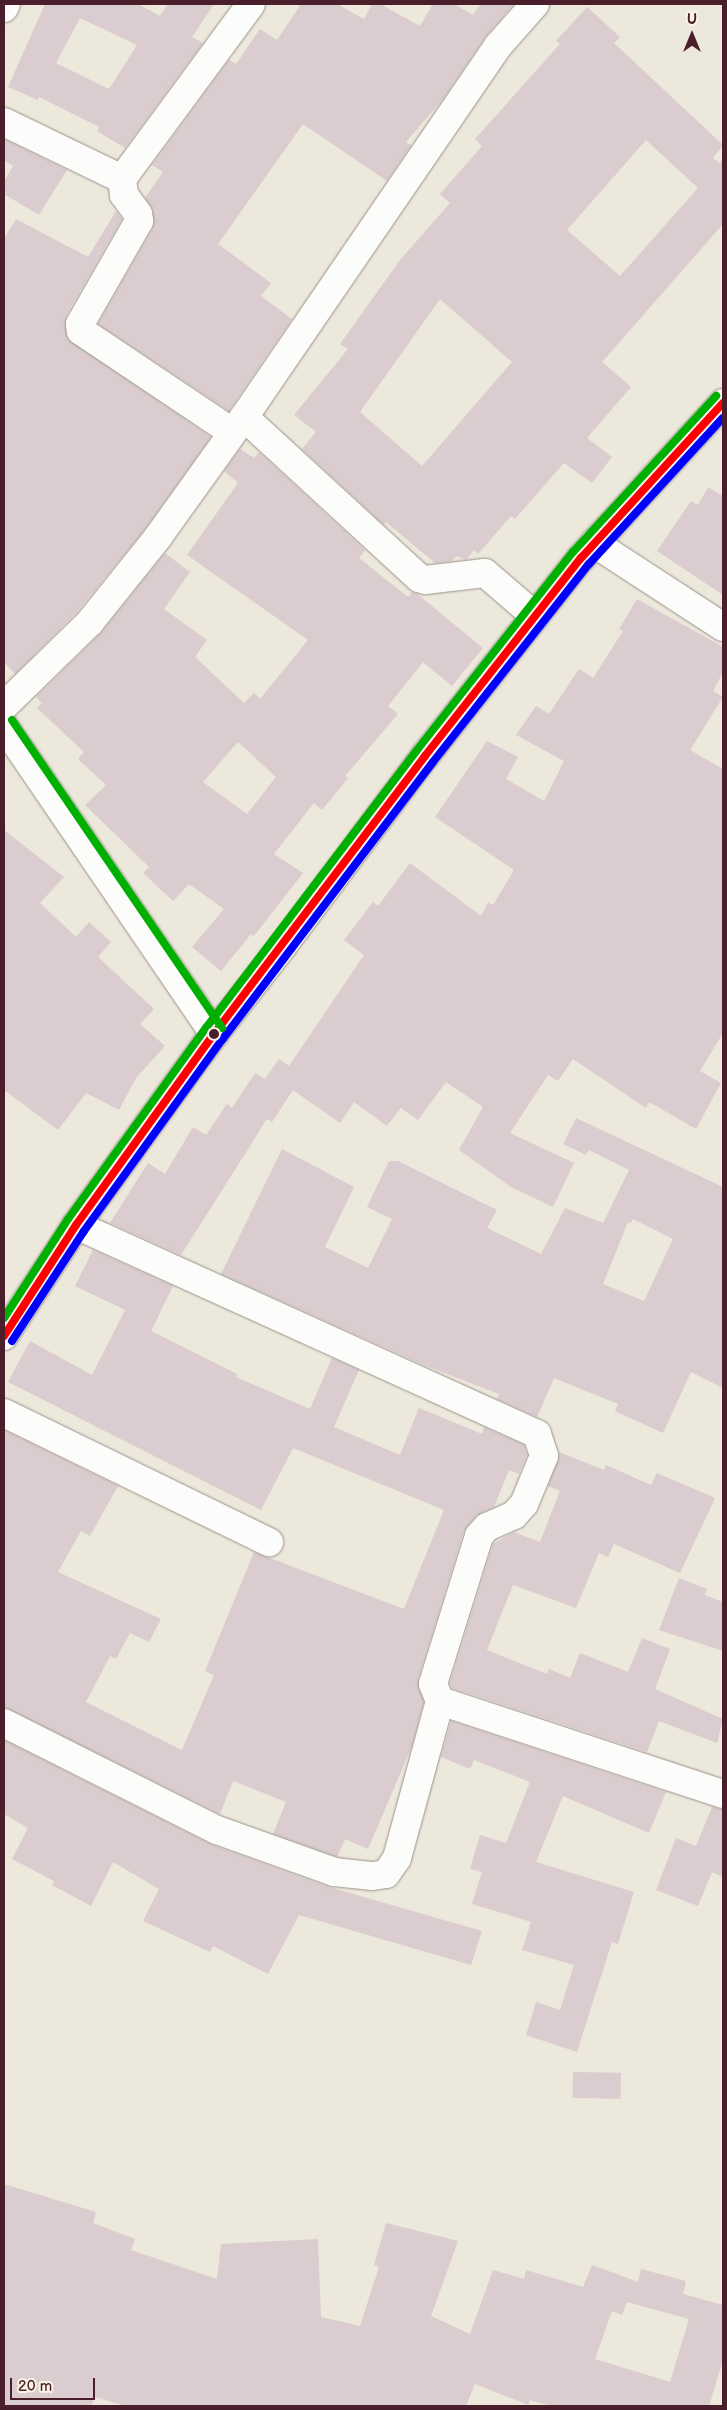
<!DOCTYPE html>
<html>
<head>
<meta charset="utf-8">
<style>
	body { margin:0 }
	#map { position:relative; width:727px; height:2410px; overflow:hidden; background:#ece8db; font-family:"Balsamiq Sans",sans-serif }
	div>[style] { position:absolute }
	.building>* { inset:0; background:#dacccf; transform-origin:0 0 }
	.roads { filter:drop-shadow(0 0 1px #9b918c) drop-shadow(0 0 1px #9b918c) }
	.minor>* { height:28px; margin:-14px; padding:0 14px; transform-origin:14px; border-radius:14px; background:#fcfcfa }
	.major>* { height:28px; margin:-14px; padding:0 14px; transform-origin:14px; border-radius:14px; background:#fcfcfa }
	.bus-1>* { height:8px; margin:-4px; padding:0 4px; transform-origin:4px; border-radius:4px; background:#f00 }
	.bus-2>* { height:8px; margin:-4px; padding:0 4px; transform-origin:4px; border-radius:4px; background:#00f }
	.bus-3>* { height:8px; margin:-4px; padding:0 4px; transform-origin:4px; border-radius:4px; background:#00b000 }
	.dots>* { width:14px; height:14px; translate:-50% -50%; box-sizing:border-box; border:2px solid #fcf5e5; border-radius:50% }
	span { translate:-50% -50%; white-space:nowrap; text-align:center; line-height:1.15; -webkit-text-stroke:4.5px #fcf5e5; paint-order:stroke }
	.frame { position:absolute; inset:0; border:5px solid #4a1f2b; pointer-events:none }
	.north { position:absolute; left:667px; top:10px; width:50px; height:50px; -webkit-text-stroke:4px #fcf5e5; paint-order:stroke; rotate:0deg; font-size:14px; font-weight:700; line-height:20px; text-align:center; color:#4a1f2b }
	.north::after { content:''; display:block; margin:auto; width:18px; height:22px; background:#4a1f2b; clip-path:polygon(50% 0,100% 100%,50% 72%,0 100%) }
	.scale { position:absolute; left:10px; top:2378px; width:85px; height:22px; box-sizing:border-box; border:2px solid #4a1f2b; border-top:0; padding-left:6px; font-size:15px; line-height:18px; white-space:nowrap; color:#4a1f2b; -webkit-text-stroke:4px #fcf5e5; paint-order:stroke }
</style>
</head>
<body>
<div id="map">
	<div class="building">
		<div style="clip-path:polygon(evenodd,45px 4px,138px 4px,160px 16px,168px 4px,214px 4px,192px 37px,203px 43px,125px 148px,97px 131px,99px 127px,39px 97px,38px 100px,8px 87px,45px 4px,80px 18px,137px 45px,109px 89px,56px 63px,80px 18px)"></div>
		<div style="clip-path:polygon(301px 4px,337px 4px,364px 19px,372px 4px,380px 4px,420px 26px,433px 4px,454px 4px,473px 15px,481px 4px,514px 4px,486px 36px,443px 99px,406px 142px,411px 145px,387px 181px,303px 124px,218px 244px,271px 283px,261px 296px,292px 319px,229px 411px,98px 324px,153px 228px,153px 212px,145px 198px,163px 172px,152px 165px,229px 60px,236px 64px,260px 29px,277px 40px)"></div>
		<div style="clip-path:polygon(evenodd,587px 7px,620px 37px,614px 43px,723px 145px,713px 158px,719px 163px,723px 159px,723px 224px,602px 362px,631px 387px,587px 438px,612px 457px,592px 483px,564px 463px,515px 519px,511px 516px,478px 554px,474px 550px,466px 560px,456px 556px,452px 561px,435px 563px,386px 522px,384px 525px,302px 449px,316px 432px,294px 415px,348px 349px,340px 344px,400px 260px,450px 203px,440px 194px,482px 146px,475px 139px,560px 44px,556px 41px,587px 7px,646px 140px,698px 188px,620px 276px,567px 230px,646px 140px,587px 7px,440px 299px,512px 362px,422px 466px,360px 412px,440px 299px)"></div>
		<div style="clip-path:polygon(4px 139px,67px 170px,39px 215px,4px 194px,4px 182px,13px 166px,4px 160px)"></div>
		<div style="clip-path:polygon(116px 211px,122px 219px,66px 316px,68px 339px,211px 437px,146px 528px,78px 611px,15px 674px,4px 662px,4px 239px,16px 219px,88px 257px)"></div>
		<div style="clip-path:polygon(evenodd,240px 449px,254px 458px,259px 452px,365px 550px,359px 558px,408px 597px,412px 592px,416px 593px,483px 648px,452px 686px,423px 662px,388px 706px,398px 714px,345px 776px,348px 778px,322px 810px,314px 803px,274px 854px,303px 873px,254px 936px,251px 934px,221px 971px,192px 947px,224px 909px,189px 884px,173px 901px,143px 873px,149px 867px,85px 805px,106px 785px,78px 759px,84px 752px,37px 708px,42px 703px,36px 697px,101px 633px,165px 553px,190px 572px,164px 609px,207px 640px,195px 657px,244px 703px,254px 693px,260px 699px,308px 640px,187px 555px,238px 483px,224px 471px,240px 449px,238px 742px,276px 777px,247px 814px,203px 782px,238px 742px)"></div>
		<div style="clip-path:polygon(708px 487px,723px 496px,723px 595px,657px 551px,691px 501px,698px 505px)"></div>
		<div style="clip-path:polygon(637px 599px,723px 647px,723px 672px,713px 691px,723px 697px,690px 750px,723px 769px,723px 1033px,700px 1071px,721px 1083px,696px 1129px,649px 1102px,646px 1108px,573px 1059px,558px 1081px,548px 1075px,510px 1133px,574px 1163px,553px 1207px,511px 1187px,459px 1150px,483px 1107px,446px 1082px,418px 1120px,401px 1108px,387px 1126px,354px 1102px,340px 1123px,293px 1090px,272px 1122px,267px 1119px,181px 1255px,110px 1223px,148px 1163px,165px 1174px,193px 1127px,206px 1135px,227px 1104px,232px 1108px,255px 1073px,265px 1079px,279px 1059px,289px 1066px,364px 955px,344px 940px,373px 902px,378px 906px,410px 863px,481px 916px,488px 902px,493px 905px,514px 870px,435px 817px,487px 741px,518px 757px,506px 779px,544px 801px,564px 761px,516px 735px,536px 706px,549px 714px,579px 669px,593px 678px,623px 631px,619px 629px)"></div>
		<div style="clip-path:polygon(4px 830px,64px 877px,40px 903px,76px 937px,89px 922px,111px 942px,98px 957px,154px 1009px,140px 1024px,165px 1046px,136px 1078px,119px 1110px,86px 1093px,58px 1130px,4px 1090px)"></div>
		<div style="clip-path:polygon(evenodd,576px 1118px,723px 1187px,723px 1388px,691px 1372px,663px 1433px,615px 1411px,618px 1404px,554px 1378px,537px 1417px,497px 1399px,499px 1394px,426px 1366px,221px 1274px,282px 1149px,354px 1187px,325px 1247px,368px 1268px,392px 1219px,367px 1207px,389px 1161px,398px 1161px,497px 1210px,487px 1228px,541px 1254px,565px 1208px,603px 1223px,629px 1170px,589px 1150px,586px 1155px,563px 1144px,576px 1118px,633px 1219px,673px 1239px,644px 1301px,603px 1284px,628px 1222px,631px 1223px,633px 1219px)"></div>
		<div style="clip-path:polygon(93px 1250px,173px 1286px,151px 1331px,237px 1374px,236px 1377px,310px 1409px,332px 1358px,359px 1370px,334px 1427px,400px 1455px,419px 1408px,482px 1434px,484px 1427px,524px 1445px,527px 1455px,519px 1474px,509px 1470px,494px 1507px,476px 1516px,464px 1531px,418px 1679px,424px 1702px,412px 1746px,368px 1849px,345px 1839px,337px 1857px,273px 1834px,286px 1802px,233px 1781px,220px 1814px,4px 1707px,4px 1430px,118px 1486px,90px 1536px,81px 1531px,58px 1572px,161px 1619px,149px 1642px,130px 1633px,116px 1659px,110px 1656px,86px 1702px,182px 1750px,214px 1675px,205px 1671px,254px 1552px,404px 1609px,444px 1510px,293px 1448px,261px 1510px,8px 1382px,30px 1341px,92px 1375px,125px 1310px,75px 1286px)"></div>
		<div style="clip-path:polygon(559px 1452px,604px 1470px,606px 1465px,651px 1485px,657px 1473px,715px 1498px,680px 1573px,614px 1544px,608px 1557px,599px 1553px,576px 1608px,513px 1585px,487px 1650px,547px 1674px,549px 1669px,570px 1678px,580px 1653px,628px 1672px,642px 1638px,670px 1649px,655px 1689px,723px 1719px,717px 1743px,659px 1721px,647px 1752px,452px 1688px,450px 1683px,493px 1544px,514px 1532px,540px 1542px,560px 1491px,548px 1486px)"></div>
		<div style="clip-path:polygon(679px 1578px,707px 1589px,705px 1595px,723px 1602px,723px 1651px,659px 1630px)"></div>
		<div style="clip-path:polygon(451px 1721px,666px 1792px,649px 1833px,563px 1796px,536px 1862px,634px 1892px,618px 1944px,612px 1942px,577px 2052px,526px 2035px,536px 2002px,560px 2010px,574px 1965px,522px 1950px,531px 1922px,472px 1904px,482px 1872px,470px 1869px,480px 1835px,506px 1843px,530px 1782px,474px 1760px,470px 1769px,441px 1757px)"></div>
		<div style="clip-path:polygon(4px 1740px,212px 1845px,329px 1887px,482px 1931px,471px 1965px,299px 1915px,268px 1974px,213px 1946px,210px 1952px,143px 1921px,159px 1889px,113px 1862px,91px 1906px,52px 1885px,54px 1881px,12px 1859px,28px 1828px,4px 1814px)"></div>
		<div style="clip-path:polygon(712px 1807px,723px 1809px,723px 1877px,712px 1872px,698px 1906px,656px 1890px,676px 1838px,696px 1846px)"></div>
		<div style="left:573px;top:2072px;width:48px;height:26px;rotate:1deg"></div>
		<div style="clip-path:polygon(evenodd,4px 2184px,96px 2212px,93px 2223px,135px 2239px,131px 2250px,217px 2279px,221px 2244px,318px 2239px,321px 2317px,360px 2326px,379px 2267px,374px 2265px,386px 2223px,458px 2241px,431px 2316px,470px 2334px,493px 2270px,524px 2279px,526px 2270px,583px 2287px,592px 2265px,638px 2282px,641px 2269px,686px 2281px,683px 2294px,723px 2305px,723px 2360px,709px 2406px,551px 2406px,530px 2400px,528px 2405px,475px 2384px,466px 2406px,125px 2406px,95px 2397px,91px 2406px,4px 2406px,4px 2184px,627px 2302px,689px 2319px,670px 2382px,595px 2359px,612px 2311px,622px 2315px,627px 2302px)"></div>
	</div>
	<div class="roads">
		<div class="minor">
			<div style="left:4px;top:8px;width:4px;rotate:-63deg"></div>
			<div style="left:4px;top:122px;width:131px;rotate:25.8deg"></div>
			<div style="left:244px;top:417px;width:238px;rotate:42.6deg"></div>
			<div style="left:419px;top:578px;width:6px;rotate:18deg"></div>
			<div style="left:425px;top:580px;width:60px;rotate:-6.7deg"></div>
			<div style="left:485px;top:573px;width:66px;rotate:40.7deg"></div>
			<div style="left:232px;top:432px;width:182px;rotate:-146.2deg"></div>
			<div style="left:81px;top:331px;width:7px;rotate:-98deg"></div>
			<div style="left:80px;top:324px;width:119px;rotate:-60.2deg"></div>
			<div style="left:139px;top:221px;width:7px;rotate:-98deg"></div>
			<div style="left:138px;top:214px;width:24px;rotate:-126deg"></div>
			<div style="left:124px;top:195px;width:16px;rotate:-97deg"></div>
			<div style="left:122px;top:179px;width:217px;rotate:-53.6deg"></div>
			<div style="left:594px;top:543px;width:154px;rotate:33.1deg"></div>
			<div style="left:4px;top:706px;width:120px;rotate:-44.3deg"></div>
			<div style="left:90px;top:622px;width:109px;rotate:-51.3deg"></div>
			<div style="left:158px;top:537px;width:148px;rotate:-54.4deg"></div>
			<div style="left:244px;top:417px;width:450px;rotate:-55.6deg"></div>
			<div style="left:498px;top:46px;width:56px;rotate:-48.6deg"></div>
			<div style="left:4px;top:726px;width:373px;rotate:55.7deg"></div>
			<div style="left:76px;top:1225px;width:506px;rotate:24.39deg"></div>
			<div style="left:537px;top:1434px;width:23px;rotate:72deg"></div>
			<div style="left:544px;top:1456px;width:52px;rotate:112.6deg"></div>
			<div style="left:524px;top:1504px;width:15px;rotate:132deg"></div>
			<div style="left:514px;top:1515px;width:30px;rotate:156deg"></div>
			<div style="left:487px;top:1527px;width:12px;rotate:132deg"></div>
			<div style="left:479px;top:1536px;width:155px;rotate:107.3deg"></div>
			<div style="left:433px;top:1684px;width:18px;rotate:68deg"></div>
			<div style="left:4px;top:1413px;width:295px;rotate:26deg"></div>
			<div style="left:4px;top:1723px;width:238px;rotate:26.7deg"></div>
			<div style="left:217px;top:1830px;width:124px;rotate:19.7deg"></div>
			<div style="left:334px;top:1872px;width:39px;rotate:6deg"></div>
			<div style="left:373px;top:1876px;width:13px;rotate:-9deg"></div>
			<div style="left:386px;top:1874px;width:19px;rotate:-55deg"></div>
			<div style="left:397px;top:1858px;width:163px;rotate:-74.7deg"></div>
			<div style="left:440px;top:1701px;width:298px;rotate:18.2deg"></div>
		</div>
		<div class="major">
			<div style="left:4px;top:1336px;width:132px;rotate:-57deg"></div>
			<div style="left:76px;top:1225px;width:236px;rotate:-54.2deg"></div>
			<div style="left:214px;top:1034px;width:110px;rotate:-52deg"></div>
			<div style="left:282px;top:947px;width:239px;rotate:-53.2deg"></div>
			<div style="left:425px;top:756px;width:252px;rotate:-51.8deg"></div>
			<div style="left:581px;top:558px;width:210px;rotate:-47.5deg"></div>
		</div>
	</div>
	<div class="bus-1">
		<div style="left:4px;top:1336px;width:132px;rotate:-57deg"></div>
		<div style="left:76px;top:1225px;width:236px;rotate:-54.2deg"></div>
		<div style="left:214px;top:1034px;width:349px;rotate:-52.8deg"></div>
		<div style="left:425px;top:756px;width:252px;rotate:-51.8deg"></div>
		<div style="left:581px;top:558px;width:210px;rotate:-47.5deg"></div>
	</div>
	<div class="bus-2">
		<div style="left:12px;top:1341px;width:131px;rotate:-56.8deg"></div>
		<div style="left:84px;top:1231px;width:236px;rotate:-54.2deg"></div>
		<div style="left:222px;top:1040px;width:349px;rotate:-52.8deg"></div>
		<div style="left:433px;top:762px;width:252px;rotate:-51.8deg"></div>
		<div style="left:589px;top:564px;width:198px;rotate:-47.5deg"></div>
	</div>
	<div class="bus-3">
		<div style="left:12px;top:720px;width:373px;rotate:55.7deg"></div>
		<div style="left:4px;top:1318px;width:118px;rotate:-57.1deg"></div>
		<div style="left:68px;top:1219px;width:236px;rotate:-54.2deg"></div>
		<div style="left:206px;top:1028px;width:349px;rotate:-52.8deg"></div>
		<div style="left:417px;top:750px;width:252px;rotate:-51.8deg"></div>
		<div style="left:573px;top:552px;width:212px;rotate:-47.5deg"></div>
	</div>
	<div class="dots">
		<div style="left:214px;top:1034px;background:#4a1f2b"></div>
	</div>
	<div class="frame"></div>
	<div class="north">U</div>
	<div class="scale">20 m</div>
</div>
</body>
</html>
